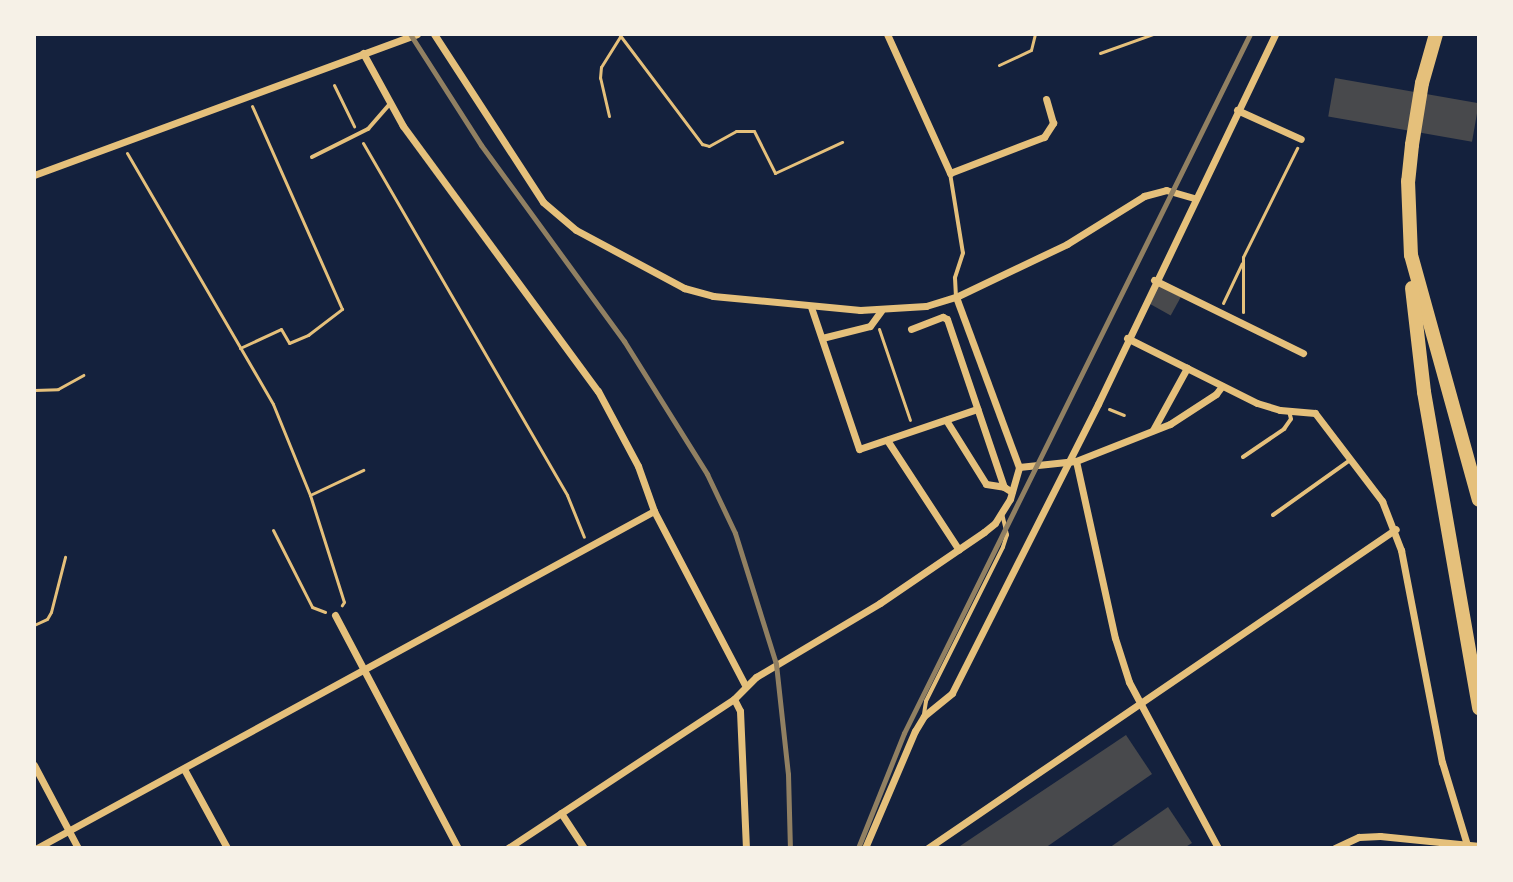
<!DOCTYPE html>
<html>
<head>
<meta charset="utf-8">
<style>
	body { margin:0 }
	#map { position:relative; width:1513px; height:882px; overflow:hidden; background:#14213d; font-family:Cabin,sans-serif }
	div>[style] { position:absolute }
	.building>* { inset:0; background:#48494c; transform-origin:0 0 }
	.path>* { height:3px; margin:-1.5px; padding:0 1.5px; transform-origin:1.5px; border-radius:1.5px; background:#e5c07b }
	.service>* { height:4px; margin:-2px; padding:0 2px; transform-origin:2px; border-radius:2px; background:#e5c07b }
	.minor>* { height:7px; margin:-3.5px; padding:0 3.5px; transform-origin:3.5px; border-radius:3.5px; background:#e5c07b }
	.motorway>* { height:14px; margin:-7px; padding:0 7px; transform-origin:7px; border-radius:7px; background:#e5c07b }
	.rail>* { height:5px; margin:-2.5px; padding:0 2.5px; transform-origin:2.5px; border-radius:2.5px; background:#918062 }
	span { translate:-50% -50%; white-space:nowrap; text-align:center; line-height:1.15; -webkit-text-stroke:6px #f6f1e7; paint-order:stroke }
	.frame { position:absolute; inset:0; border:36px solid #f6f1e7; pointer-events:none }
</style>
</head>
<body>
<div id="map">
	<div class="building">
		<div style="left:1335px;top:78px;width:146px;height:39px;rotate:10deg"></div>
		<div style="left:1159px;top:285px;width:25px;height:21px;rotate:29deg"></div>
		<div style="clip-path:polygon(1126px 735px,1152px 774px,1045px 848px,957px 848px)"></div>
		<div style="clip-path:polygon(1168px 807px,1192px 843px,1184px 848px,1109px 848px)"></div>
	</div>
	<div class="path">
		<div style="left:619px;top:34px;width:138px;rotate:53deg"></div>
		<div style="left:702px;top:144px;width:7px;rotate:16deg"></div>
		<div style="left:709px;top:146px;width:31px;rotate:-29deg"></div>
		<div style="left:736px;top:131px;width:18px"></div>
		<div style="left:754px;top:131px;width:47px;rotate:63.4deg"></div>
		<div style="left:775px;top:173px;width:74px;rotate:-24.8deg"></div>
		<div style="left:1100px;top:53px;width:56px;rotate:-19.7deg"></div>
		<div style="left:999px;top:65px;width:35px;rotate:-25deg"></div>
		<div style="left:1031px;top:50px;width:16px;rotate:-76deg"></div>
		<div style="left:334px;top:85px;width:46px;rotate:64deg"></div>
		<div style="left:609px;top:116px;width:39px;rotate:-103deg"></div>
		<div style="left:600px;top:78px;width:11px;rotate:-85deg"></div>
		<div style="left:601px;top:67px;width:36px;rotate:-58deg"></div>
		<div style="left:363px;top:143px;width:407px;rotate:59.9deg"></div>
		<div style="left:567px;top:495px;width:45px;rotate:68deg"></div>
		<div style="left:127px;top:153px;width:290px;rotate:59.8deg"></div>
		<div style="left:273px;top:404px;width:98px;rotate:67.9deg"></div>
		<div style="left:310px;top:495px;width:112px;rotate:72.4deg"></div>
		<div style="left:344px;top:602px;width:4px;rotate:124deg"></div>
		<div style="left:1223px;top:303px;width:44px;rotate:-64.6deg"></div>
		<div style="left:1243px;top:312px;width:55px;rotate:-90deg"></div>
		<div style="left:1243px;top:257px;width:122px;rotate:-63.6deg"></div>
		<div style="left:879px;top:329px;width:96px;rotate:71.2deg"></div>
		<div style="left:240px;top:348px;width:45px;rotate:-24.9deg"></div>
		<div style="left:281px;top:329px;width:16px;rotate:60deg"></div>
		<div style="left:289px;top:343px;width:21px;rotate:-23deg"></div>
		<div style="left:308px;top:335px;width:43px;rotate:-37.4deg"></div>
		<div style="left:342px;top:309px;width:222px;rotate:-113.9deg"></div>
		<div style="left:34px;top:390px;width:24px;rotate:-2deg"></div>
		<div style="left:58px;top:389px;width:29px;rotate:-29deg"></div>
		<div style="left:1109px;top:409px;width:16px;rotate:22deg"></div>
		<div style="left:310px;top:495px;width:59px;rotate:-25.3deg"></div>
		<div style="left:273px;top:530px;width:86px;rotate:63.1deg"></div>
		<div style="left:312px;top:607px;width:14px;rotate:21deg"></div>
		<div style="left:34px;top:625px;width:14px;rotate:-25deg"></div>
		<div style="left:47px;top:619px;width:8px;rotate:-60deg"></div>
		<div style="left:51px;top:612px;width:57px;rotate:-75.7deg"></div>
	</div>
	<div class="service">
		<div style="left:312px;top:157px;width:63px;rotate:-26.6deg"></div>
		<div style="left:368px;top:129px;width:32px;rotate:-49deg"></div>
		<div style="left:950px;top:173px;width:81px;rotate:80.8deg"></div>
		<div style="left:963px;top:253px;width:26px;rotate:108deg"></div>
		<div style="left:955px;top:278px;width:18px;rotate:87deg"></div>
		<div style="left:1243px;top:457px;width:50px;rotate:-34.3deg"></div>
		<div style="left:1284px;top:429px;width:12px;rotate:-55deg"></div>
		<div style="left:1291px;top:419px;width:8px;rotate:-104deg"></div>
		<div style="left:1273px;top:515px;width:95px;rotate:-35.5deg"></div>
		<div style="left:924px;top:714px;width:13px;rotate:-81deg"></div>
		<div style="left:926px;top:701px;width:172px;rotate:-63.4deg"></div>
		<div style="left:1003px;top:547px;width:13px;rotate:-72deg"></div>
		<div style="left:1007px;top:535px;width:22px;rotate:-103deg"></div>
	</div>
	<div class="minor">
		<div style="left:434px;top:34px;width:200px;rotate:57deg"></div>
		<div style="left:543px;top:202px;width:43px;rotate:40.3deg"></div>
		<div style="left:576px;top:230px;width:123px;rotate:28.2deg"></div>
		<div style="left:684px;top:288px;width:30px;rotate:15deg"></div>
		<div style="left:713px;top:296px;width:148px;rotate:5.4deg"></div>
		<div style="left:860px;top:310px;width:66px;rotate:-3.5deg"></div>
		<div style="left:926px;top:306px;width:31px;rotate:-17deg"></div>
		<div style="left:956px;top:297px;width:123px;rotate:-25.5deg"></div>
		<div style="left:1067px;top:244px;width:91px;rotate:-31.9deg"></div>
		<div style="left:1144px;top:196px;width:23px;rotate:-15deg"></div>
		<div style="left:1166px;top:190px;width:29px;rotate:16deg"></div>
		<div style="left:887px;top:34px;width:153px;rotate:65.6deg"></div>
		<div style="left:950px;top:173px;width:101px;rotate:-21deg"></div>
		<div style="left:1044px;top:137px;width:17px;rotate:-57deg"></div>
		<div style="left:1053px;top:123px;width:25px;rotate:-106deg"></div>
		<div style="left:363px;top:53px;width:83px;rotate:61.3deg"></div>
		<div style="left:403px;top:126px;width:329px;rotate:53.7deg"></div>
		<div style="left:598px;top:391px;width:85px;rotate:61.9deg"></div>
		<div style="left:638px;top:466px;width:48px;rotate:70.4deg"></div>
		<div style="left:654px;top:511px;width:196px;rotate:62.4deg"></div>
		<div style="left:1237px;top:110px;width:70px;rotate:24.4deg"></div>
		<div style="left:34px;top:175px;width:408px;rotate:-20.2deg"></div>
		<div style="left:1154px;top:280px;width:166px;rotate:26.1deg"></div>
		<div style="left:956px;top:297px;width:181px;rotate:69.7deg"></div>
		<div style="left:811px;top:307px;width:150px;rotate:71.3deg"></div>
		<div style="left:859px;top:449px;width:125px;rotate:-18.7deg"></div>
		<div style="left:911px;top:329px;width:34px;rotate:-21deg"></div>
		<div style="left:943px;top:317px;width:4px;rotate:27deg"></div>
		<div style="left:947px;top:319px;width:177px;rotate:71.3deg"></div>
		<div style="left:1004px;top:487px;width:9px;rotate:32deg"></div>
		<div style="left:822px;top:338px;width:49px;rotate:-14deg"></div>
		<div style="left:870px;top:326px;width:19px;rotate:-54deg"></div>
		<div style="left:1127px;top:338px;width:145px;rotate:26.6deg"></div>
		<div style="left:1257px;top:403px;width:24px;rotate:17deg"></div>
		<div style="left:1280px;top:410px;width:35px;rotate:5deg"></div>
		<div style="left:1315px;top:413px;width:111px;rotate:52.7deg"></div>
		<div style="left:1382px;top:501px;width:53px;rotate:68.8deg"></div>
		<div style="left:1401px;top:550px;width:216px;rotate:79.1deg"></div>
		<div style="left:1442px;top:762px;width:87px;rotate:73.2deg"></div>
		<div style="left:946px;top:420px;width:75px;rotate:58deg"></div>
		<div style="left:986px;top:484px;width:18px;rotate:9deg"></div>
		<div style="left:1153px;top:430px;width:71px;rotate:-61.3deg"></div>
		<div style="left:887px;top:440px;width:131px;rotate:56.8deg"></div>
		<div style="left:1076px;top:461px;width:101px;rotate:-21.5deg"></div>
		<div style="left:1170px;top:424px;width:55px;rotate:-33.1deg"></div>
		<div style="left:1216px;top:394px;width:10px;rotate:-53deg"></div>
		<div style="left:1019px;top:467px;width:57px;rotate:-6deg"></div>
		<div style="left:1076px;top:461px;width:181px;rotate:77.6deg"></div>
		<div style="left:1115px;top:638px;width:46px;rotate:72.3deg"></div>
		<div style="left:1129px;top:682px;width:188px;rotate:61.8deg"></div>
		<div style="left:335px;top:615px;width:263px;rotate:62.2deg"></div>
		<div style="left:734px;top:699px;width:13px;rotate:63deg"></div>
		<div style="left:740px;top:711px;width:137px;rotate:87.5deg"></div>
		<div style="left:34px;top:765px;width:94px;rotate:62.1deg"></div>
		<div style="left:184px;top:769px;width:90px;rotate:61.4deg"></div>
		<div style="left:561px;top:813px;width:42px;rotate:56.7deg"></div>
		<div style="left:37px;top:848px;width:703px;rotate:-28.64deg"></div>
		<div style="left:508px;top:848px;width:271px;rotate:-33.4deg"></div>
		<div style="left:734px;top:699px;width:31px;rotate:-45deg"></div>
		<div style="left:756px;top:677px;width:144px;rotate:-30.8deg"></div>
		<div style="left:880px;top:603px;width:126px;rotate:-34.3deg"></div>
		<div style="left:984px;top:532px;width:14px;rotate:-39deg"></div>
		<div style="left:995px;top:523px;width:28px;rotate:-58deg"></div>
		<div style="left:1010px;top:499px;width:33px;rotate:-74deg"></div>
		<div style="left:865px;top:848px;width:127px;rotate:-66.9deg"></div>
		<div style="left:915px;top:731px;width:17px;rotate:-59deg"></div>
		<div style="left:924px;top:716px;width:36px;rotate:-39deg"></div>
		<div style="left:952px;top:693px;width:324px;rotate:-63.2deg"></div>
		<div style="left:1098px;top:404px;width:410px;rotate:-64.4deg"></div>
		<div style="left:928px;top:848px;width:566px;rotate:-34.28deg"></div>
		<div style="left:1335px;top:848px;width:26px;rotate:-25deg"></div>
		<div style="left:1359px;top:837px;width:21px;rotate:-3deg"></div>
		<div style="left:1380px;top:836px;width:100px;rotate:5.8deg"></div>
	</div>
	<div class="motorway">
		<div style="left:1436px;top:34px;width:51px;rotate:105.9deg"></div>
		<div style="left:1422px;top:83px;width:63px;rotate:99.2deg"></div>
		<div style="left:1412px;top:145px;width:36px;rotate:96deg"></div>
		<div style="left:1408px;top:181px;width:74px;rotate:87.7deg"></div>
		<div style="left:1411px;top:255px;width:254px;rotate:74.5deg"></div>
		<div style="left:1412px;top:288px;width:105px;rotate:83.4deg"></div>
		<div style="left:1424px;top:392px;width:321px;rotate:80.1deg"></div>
	</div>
	<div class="rail">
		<div style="left:410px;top:34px;width:132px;rotate:57.4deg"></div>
		<div style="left:481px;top:145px;width:243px;rotate:53.9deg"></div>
		<div style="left:624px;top:341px;width:157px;rotate:58deg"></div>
		<div style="left:707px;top:474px;width:65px;rotate:64.6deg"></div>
		<div style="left:735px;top:533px;width:137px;rotate:72.6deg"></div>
		<div style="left:776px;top:664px;width:111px;rotate:83.8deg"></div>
		<div style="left:788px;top:774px;width:74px;rotate:88.5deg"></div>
		<div style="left:858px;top:848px;width:124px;rotate:-68.2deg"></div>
		<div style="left:904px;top:733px;width:780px;rotate:-63.66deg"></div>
	</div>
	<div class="frame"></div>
</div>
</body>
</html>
